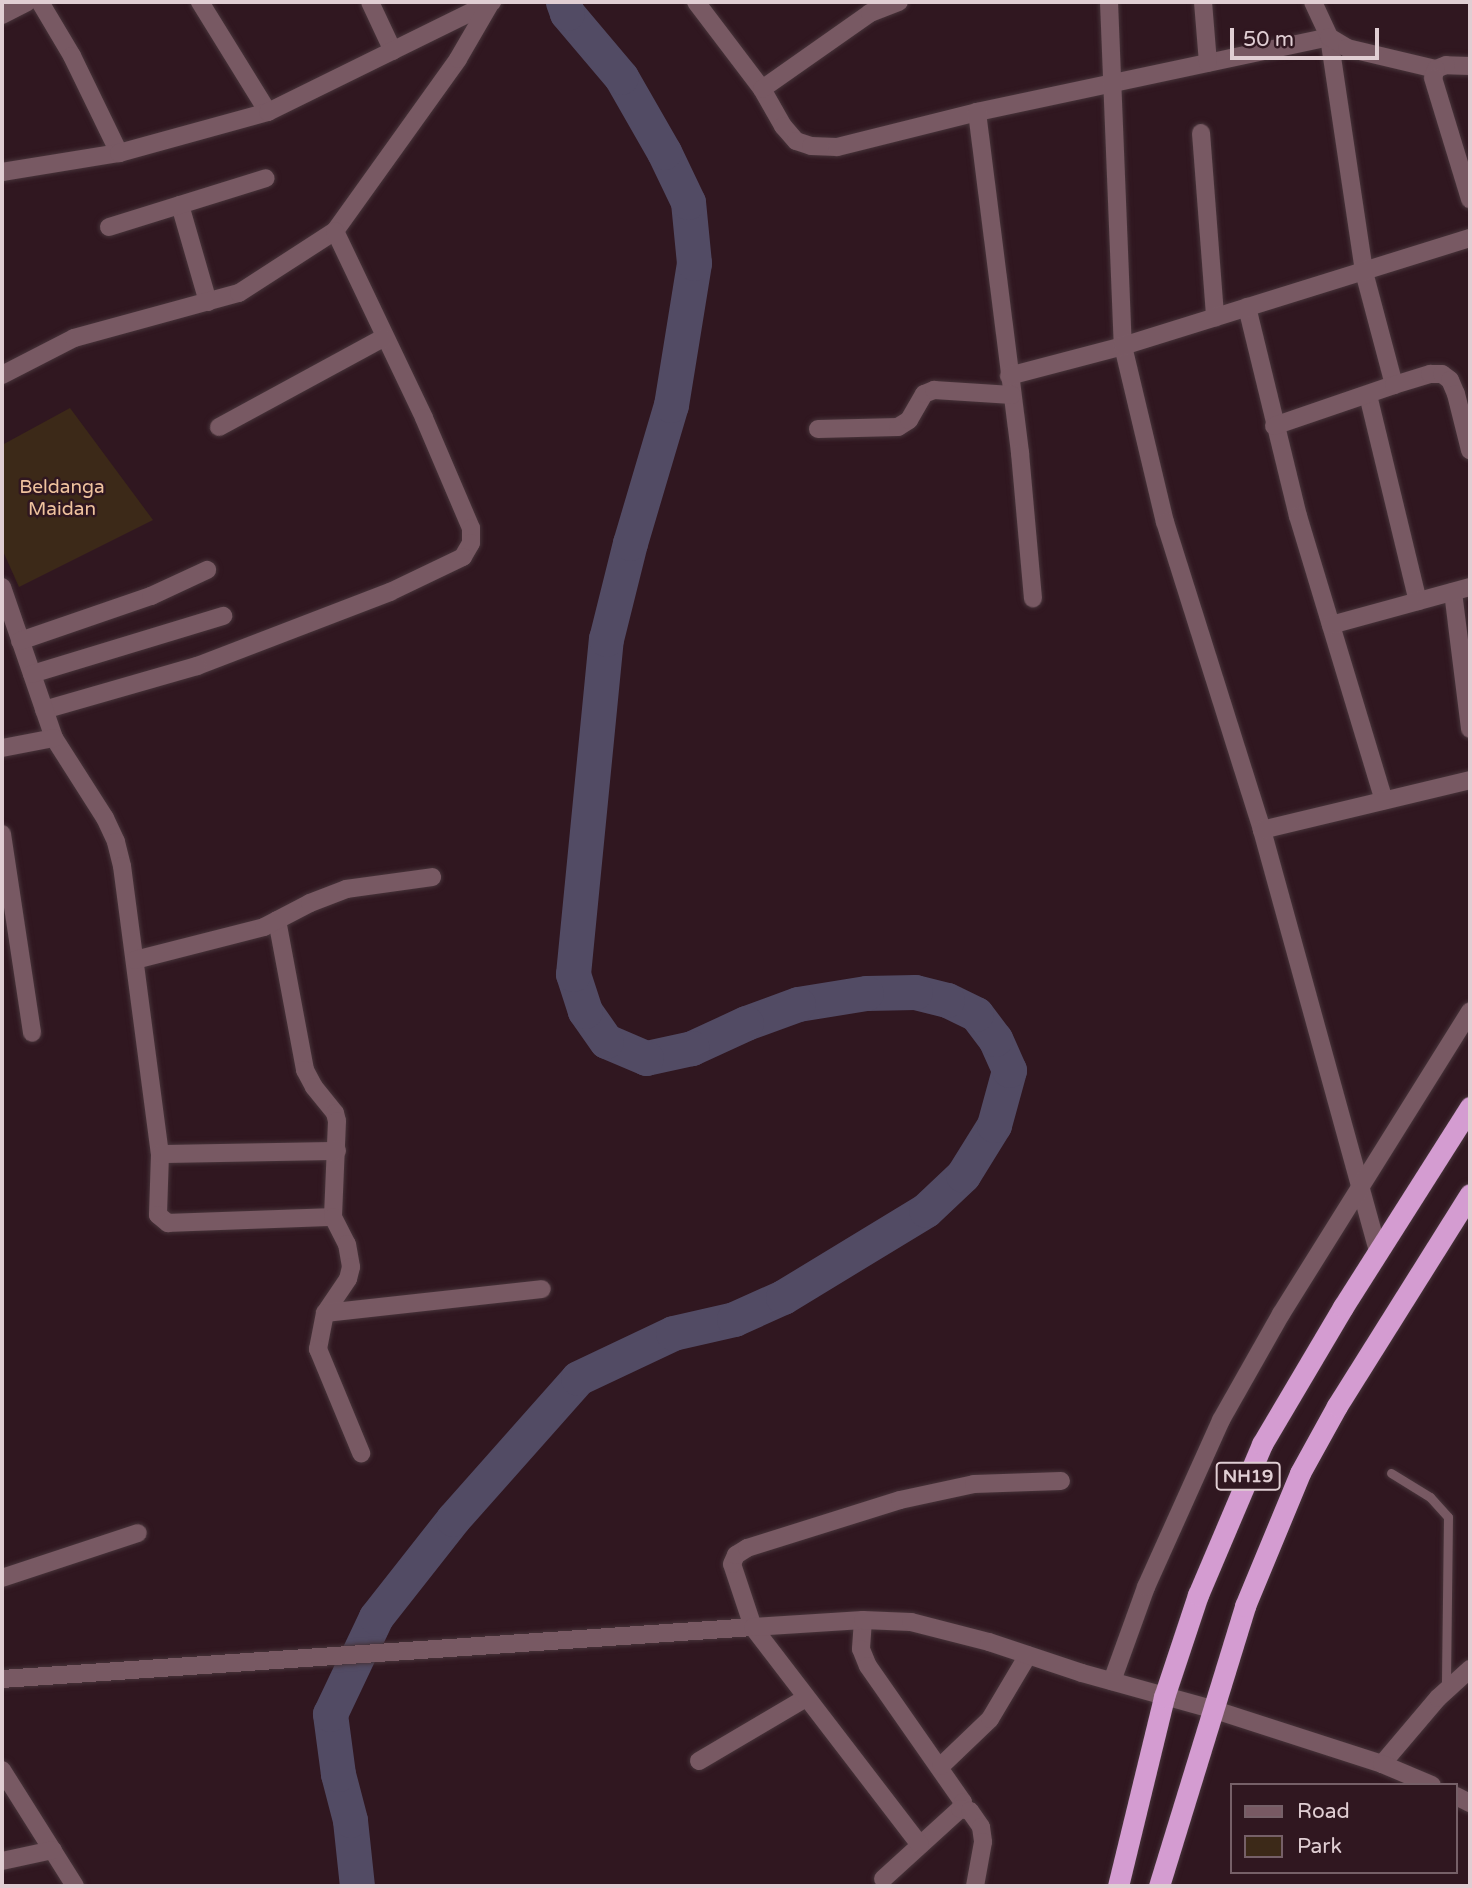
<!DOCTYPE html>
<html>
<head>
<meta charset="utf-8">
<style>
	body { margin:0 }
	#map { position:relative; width:1472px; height:1888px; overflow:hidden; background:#301720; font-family:"Varela Round",sans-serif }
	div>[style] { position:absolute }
	.green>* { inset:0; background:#3c2918 }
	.river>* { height:35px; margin:-17.5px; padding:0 17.5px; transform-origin:17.5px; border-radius:17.5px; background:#524b64 }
	.roads { filter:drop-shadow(0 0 2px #47343a) drop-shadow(0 0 2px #47343a) }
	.lane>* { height:9px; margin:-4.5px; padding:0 4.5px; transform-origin:4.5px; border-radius:4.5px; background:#785963 }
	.street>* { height:18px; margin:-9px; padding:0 9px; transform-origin:9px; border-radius:9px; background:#785963 }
	.secondary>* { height:18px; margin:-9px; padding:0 9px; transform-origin:9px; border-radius:9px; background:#785963 }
	.highway>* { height:21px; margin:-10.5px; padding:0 10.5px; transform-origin:10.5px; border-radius:10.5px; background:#d49cd1 }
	span { translate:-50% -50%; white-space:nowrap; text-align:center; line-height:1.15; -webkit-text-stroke:5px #301720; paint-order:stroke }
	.shield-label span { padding:2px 5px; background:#301720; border:2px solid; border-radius:5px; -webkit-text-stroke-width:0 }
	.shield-label { font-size:18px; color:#e0ced3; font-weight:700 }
	.park-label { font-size:19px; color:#efc29e }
	.frame { position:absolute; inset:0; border:4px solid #e0ced3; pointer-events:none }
	.legend { position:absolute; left:1230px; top:1783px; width:228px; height:91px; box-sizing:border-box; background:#301720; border:2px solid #766068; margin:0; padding:9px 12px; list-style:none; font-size:21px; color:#e0ced3 }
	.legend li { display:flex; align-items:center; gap:14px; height:35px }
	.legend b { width:35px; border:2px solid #766068 }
	.scale { position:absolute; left:1230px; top:28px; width:149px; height:32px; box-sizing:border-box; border:4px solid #e0ced3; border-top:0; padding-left:9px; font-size:21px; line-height:24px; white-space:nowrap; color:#e0ced3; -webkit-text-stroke:5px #301720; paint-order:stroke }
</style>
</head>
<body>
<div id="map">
	<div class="green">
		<div style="clip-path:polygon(70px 408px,153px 520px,19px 587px,2px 549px,2px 445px)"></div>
	</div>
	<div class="river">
		<div style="left:357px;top:1886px;width:66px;rotate:-96.1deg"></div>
		<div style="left:350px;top:1820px;width:48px;rotate:-104.6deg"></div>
		<div style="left:338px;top:1774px;width:61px;rotate:-97.6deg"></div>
		<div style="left:330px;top:1714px;width:107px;rotate:-64.6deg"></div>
		<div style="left:376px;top:1617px;width:125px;rotate:-51.8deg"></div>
		<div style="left:453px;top:1519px;width:188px;rotate:-48.4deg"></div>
		<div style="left:578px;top:1378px;width:105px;rotate:-25.3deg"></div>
		<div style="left:673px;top:1333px;width:63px;rotate:-12.9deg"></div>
		<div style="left:734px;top:1319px;width:54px;rotate:-24.2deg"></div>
		<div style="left:783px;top:1297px;width:167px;rotate:-31.3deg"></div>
		<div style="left:926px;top:1210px;width:51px;rotate:-43.4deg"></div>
		<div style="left:963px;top:1175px;width:59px;rotate:-58.2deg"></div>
		<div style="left:994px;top:1125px;width:57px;rotate:-74.7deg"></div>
		<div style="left:1009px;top:1070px;width:34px;rotate:-114deg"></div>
		<div style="left:995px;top:1039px;width:31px;rotate:-127deg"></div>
		<div style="left:976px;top:1014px;width:32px;rotate:-154deg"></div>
		<div style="left:947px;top:1000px;width:33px;rotate:-166deg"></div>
		<div style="left:915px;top:992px;width:49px;rotate:178.8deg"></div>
		<div style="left:866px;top:993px;width:69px;rotate:170.8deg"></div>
		<div style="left:798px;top:1004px;width:55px;rotate:159.9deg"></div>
		<div style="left:746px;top:1023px;width:60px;rotate:155.2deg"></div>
		<div style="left:692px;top:1048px;width:47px;rotate:167.7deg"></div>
		<div style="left:646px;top:1058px;width:43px;rotate:-157deg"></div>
		<div style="left:606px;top:1041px;width:37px;rotate:-125deg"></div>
		<div style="left:585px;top:1011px;width:39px;rotate:-108deg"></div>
		<div style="left:573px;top:974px;width:337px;rotate:-84.4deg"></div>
		<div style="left:606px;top:639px;width:99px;rotate:-76deg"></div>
		<div style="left:630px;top:543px;width:144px;rotate:-73.5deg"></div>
		<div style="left:671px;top:405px;width:144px;rotate:-80.8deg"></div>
		<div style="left:694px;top:263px;width:61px;rotate:-95.6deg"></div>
		<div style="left:688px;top:202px;width:55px;rotate:-115.6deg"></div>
		<div style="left:664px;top:152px;width:86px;rotate:-119.8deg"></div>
		<div style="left:621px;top:77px;width:84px;rotate:-130.2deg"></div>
		<div style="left:567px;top:13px;width:12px;rotate:-110deg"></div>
	</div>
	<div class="roads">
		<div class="lane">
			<div style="left:1391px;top:1473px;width:46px;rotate:31.6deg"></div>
			<div style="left:1430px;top:1497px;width:27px;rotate:48deg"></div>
			<div style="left:1448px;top:1517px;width:172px;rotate:90.7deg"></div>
		</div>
		<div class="street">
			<div style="left:40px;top:2px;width:63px;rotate:59.3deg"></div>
			<div style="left:72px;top:56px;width:108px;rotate:64.1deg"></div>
			<div style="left:200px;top:2px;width:129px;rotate:58.3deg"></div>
			<div style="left:370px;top:2px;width:54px;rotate:64.9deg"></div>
			<div style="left:696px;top:2px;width:109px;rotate:52.8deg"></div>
			<div style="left:762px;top:89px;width:43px;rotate:60.4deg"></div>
			<div style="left:783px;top:126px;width:20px;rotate:49deg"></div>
			<div style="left:796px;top:141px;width:16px;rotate:18deg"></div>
			<div style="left:811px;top:146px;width:26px;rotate:2deg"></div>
			<div style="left:837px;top:147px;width:144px;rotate:-14deg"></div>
			<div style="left:977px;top:112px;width:360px;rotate:-12deg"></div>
			<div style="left:1329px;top:37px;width:238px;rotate:81.5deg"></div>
			<div style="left:1364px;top:272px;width:117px;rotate:75.1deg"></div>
			<div style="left:1109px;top:2px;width:344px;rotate:87.7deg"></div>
			<div style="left:1123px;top:346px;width:181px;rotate:76.6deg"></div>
			<div style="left:1165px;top:522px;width:323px;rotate:72.5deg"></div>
			<div style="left:1262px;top:830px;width:438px;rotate:74.6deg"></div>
			<div style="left:1203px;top:2px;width:61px;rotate:85.3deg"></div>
			<div style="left:1313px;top:2px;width:38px;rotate:65deg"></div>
			<div style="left:1329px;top:37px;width:21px;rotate:31deg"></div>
			<div style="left:1347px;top:48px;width:91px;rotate:13.3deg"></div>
			<div style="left:2px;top:15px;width:28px;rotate:-27deg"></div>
			<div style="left:1470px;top:66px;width:24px;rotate:-178deg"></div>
			<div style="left:1446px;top:65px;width:11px;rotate:158deg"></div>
			<div style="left:1436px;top:69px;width:9px;rotate:108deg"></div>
			<div style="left:1433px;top:78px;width:127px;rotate:73deg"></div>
			<div style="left:762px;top:89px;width:132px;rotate:-35.1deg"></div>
			<div style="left:870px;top:13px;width:31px;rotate:-21deg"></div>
			<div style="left:977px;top:112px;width:344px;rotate:82.8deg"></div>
			<div style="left:1020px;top:453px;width:146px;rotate:84.9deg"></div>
			<div style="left:1201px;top:133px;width:185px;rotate:85.6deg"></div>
			<div style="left:2px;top:172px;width:119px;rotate:-9.2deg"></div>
			<div style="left:119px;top:153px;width:155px;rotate:-15.4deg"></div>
			<div style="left:268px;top:112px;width:250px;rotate:-26.2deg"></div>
			<div style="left:180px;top:205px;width:101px;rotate:73.9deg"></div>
			<div style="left:109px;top:227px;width:164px;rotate:-17.3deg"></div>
			<div style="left:335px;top:231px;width:211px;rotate:-54.4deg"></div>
			<div style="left:458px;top:59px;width:66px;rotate:-59.9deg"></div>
			<div style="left:1247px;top:307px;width:215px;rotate:76.3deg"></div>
			<div style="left:1298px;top:516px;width:297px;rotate:73.2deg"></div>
			<div style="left:2px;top:375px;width:81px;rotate:-27.2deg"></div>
			<div style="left:74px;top:338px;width:171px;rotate:-15.3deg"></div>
			<div style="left:239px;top:293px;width:114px;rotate:-32.9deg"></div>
			<div style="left:335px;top:231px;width:207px;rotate:64.5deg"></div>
			<div style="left:424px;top:418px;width:120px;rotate:66.9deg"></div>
			<div style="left:471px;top:528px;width:15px;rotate:90deg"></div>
			<div style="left:471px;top:543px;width:16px;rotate:120deg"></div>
			<div style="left:463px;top:557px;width:81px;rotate:154.4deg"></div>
			<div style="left:390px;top:592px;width:207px;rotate:159deg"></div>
			<div style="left:197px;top:666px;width:159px;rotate:164deg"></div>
			<div style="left:1009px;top:376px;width:118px;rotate:-14.7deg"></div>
			<div style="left:1123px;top:346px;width:363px;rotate:-17.3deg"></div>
			<div style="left:1368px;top:395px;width:212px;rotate:76.4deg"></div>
			<div style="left:1274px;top:426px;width:127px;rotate:-18.9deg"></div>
			<div style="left:1394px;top:385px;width:38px;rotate:-17deg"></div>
			<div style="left:1430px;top:374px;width:12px"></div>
			<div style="left:1442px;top:374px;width:10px;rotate:37deg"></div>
			<div style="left:1450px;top:380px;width:15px;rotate:67deg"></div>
			<div style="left:1456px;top:394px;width:58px;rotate:76deg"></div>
			<div style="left:219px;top:427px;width:187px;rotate:-28.5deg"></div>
			<div style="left:818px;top:429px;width:80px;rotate:-1.4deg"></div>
			<div style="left:898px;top:427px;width:13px;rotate:-32deg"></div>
			<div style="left:909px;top:420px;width:30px;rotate:-60deg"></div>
			<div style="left:924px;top:394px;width:11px;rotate:-22deg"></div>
			<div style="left:934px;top:390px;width:78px;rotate:3.7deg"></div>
			<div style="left:2px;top:587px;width:160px;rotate:71deg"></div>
			<div style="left:54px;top:738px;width:95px;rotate:57.5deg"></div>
			<div style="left:105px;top:818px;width:26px;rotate:65deg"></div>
			<div style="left:116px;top:842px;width:25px;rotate:76deg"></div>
			<div style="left:122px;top:866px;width:290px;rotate:82.5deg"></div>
			<div style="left:160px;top:1154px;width:61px;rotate:91.9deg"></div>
			<div style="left:158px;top:1215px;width:13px;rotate:39deg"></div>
			<div style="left:168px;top:1223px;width:165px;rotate:-2.1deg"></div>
			<div style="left:1453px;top:592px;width:138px;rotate:82.9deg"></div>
			<div style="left:1331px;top:625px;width:144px;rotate:-15.3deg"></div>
			<div style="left:20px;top:641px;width:139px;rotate:-19deg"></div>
			<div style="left:151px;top:596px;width:62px;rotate:-24.9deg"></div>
			<div style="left:32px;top:674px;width:200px;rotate:-16.9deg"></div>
			<div style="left:2px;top:748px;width:53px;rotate:-10.9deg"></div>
			<div style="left:1262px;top:830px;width:214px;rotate:-13.5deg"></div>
			<div style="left:2px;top:834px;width:201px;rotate:81.4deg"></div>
			<div style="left:277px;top:920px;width:153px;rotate:79.4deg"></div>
			<div style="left:305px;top:1070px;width:19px;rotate:62deg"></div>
			<div style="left:314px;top:1087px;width:33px;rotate:51deg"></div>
			<div style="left:335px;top:1113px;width:8px;rotate:76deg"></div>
			<div style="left:337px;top:1121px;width:96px;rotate:92.4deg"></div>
			<div style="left:333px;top:1217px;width:30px;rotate:63deg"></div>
			<div style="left:347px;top:1244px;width:23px;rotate:80deg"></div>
			<div style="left:351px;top:1267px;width:12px;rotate:104deg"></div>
			<div style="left:348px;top:1279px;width:41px;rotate:124.1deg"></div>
			<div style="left:325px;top:1313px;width:37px;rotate:101deg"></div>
			<div style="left:318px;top:1349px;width:113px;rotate:67.5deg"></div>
			<div style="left:135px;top:960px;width:133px;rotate:-14.3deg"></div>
			<div style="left:264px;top:927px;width:52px;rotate:-27.6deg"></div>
			<div style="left:310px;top:903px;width:39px;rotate:-21deg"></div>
			<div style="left:346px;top:889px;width:87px;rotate:-7.9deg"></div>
			<div style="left:160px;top:1154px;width:177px;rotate:-1deg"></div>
			<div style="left:325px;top:1313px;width:218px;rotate:-6.3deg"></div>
			<div style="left:2px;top:1578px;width:143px;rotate:-18.3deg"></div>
			<div style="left:863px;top:1620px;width:29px;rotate:94deg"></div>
			<div style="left:861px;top:1649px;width:18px;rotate:68deg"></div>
			<div style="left:868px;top:1666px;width:166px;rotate:55.1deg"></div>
			<div style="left:963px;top:1802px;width:8px;rotate:113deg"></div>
			<div style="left:960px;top:1809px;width:104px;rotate:137.7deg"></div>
			<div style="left:1112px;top:1681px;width:100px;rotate:-70.1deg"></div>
			<div style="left:1146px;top:1587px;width:183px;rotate:-65.8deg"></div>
			<div style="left:1221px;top:1420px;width:122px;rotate:-60.5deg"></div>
			<div style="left:1281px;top:1314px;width:357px;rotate:-58deg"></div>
			<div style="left:699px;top:1761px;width:124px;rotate:-30.5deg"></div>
			<div style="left:1382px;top:1764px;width:87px;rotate:-49.7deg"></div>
			<div style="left:1438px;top:1698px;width:43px;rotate:-42.2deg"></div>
			<div style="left:941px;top:1766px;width:68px;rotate:-43.8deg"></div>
			<div style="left:990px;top:1719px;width:74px;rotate:-59.3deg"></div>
			<div style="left:2px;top:1770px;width:137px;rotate:57.8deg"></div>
			<div style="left:960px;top:1809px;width:10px;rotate:11deg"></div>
			<div style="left:970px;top:1811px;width:19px;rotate:55deg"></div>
			<div style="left:981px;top:1827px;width:15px;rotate:82deg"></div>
			<div style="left:983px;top:1842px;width:45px;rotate:100.3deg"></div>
			<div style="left:920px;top:1845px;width:275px;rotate:-127.5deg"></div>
			<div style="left:753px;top:1627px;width:66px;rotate:-108.4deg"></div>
			<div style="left:732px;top:1564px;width:10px;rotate:-66deg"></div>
			<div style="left:736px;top:1555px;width:13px;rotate:-32deg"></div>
			<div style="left:747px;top:1548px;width:160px;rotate:-17.4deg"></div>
			<div style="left:900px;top:1500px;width:76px;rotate:-12.2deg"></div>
			<div style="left:974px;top:1484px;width:87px;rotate:-2deg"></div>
			<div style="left:2px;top:1861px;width:52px;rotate:-12.2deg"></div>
		</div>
		<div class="secondary">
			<div style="left:2px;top:1679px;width:753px;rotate:-3.96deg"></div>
			<div style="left:753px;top:1627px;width:110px;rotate:-3.6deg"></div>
			<div style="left:863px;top:1620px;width:48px;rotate:2.4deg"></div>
			<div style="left:911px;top:1622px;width:81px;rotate:14.4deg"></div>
			<div style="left:989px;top:1642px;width:98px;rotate:18.4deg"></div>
			<div style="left:1082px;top:1673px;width:135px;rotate:15.5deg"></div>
			<div style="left:1212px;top:1709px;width:179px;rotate:17.9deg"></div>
			<div style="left:1382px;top:1764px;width:54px;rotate:22.8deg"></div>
			<div style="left:1456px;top:1796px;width:16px;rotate:27deg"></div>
		</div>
		<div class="highway">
			<div style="left:1118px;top:1886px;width:195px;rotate:-76.3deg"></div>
			<div style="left:1164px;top:1697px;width:108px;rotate:-71.6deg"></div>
			<div style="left:1198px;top:1595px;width:164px;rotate:-67deg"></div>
			<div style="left:1262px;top:1444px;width:159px;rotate:-59.4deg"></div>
			<div style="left:1343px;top:1307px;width:237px;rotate:-57.6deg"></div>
			<div style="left:1159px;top:1886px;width:293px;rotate:-72.9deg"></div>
			<div style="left:1245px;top:1606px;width:144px;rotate:-67.5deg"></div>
			<div style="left:1300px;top:1473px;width:77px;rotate:-61.1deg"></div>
			<div style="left:1337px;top:1406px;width:250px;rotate:-57.9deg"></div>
		</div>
	</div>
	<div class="shield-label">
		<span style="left:1248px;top:1476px">NH19</span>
	</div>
	<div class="park-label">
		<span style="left:62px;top:499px">Beldanga<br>Maidan</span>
	</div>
	<div class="frame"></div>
	<ul class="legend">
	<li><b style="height:9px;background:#785963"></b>Road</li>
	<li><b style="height:19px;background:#3c2918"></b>Park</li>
	</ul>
	<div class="scale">50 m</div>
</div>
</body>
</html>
